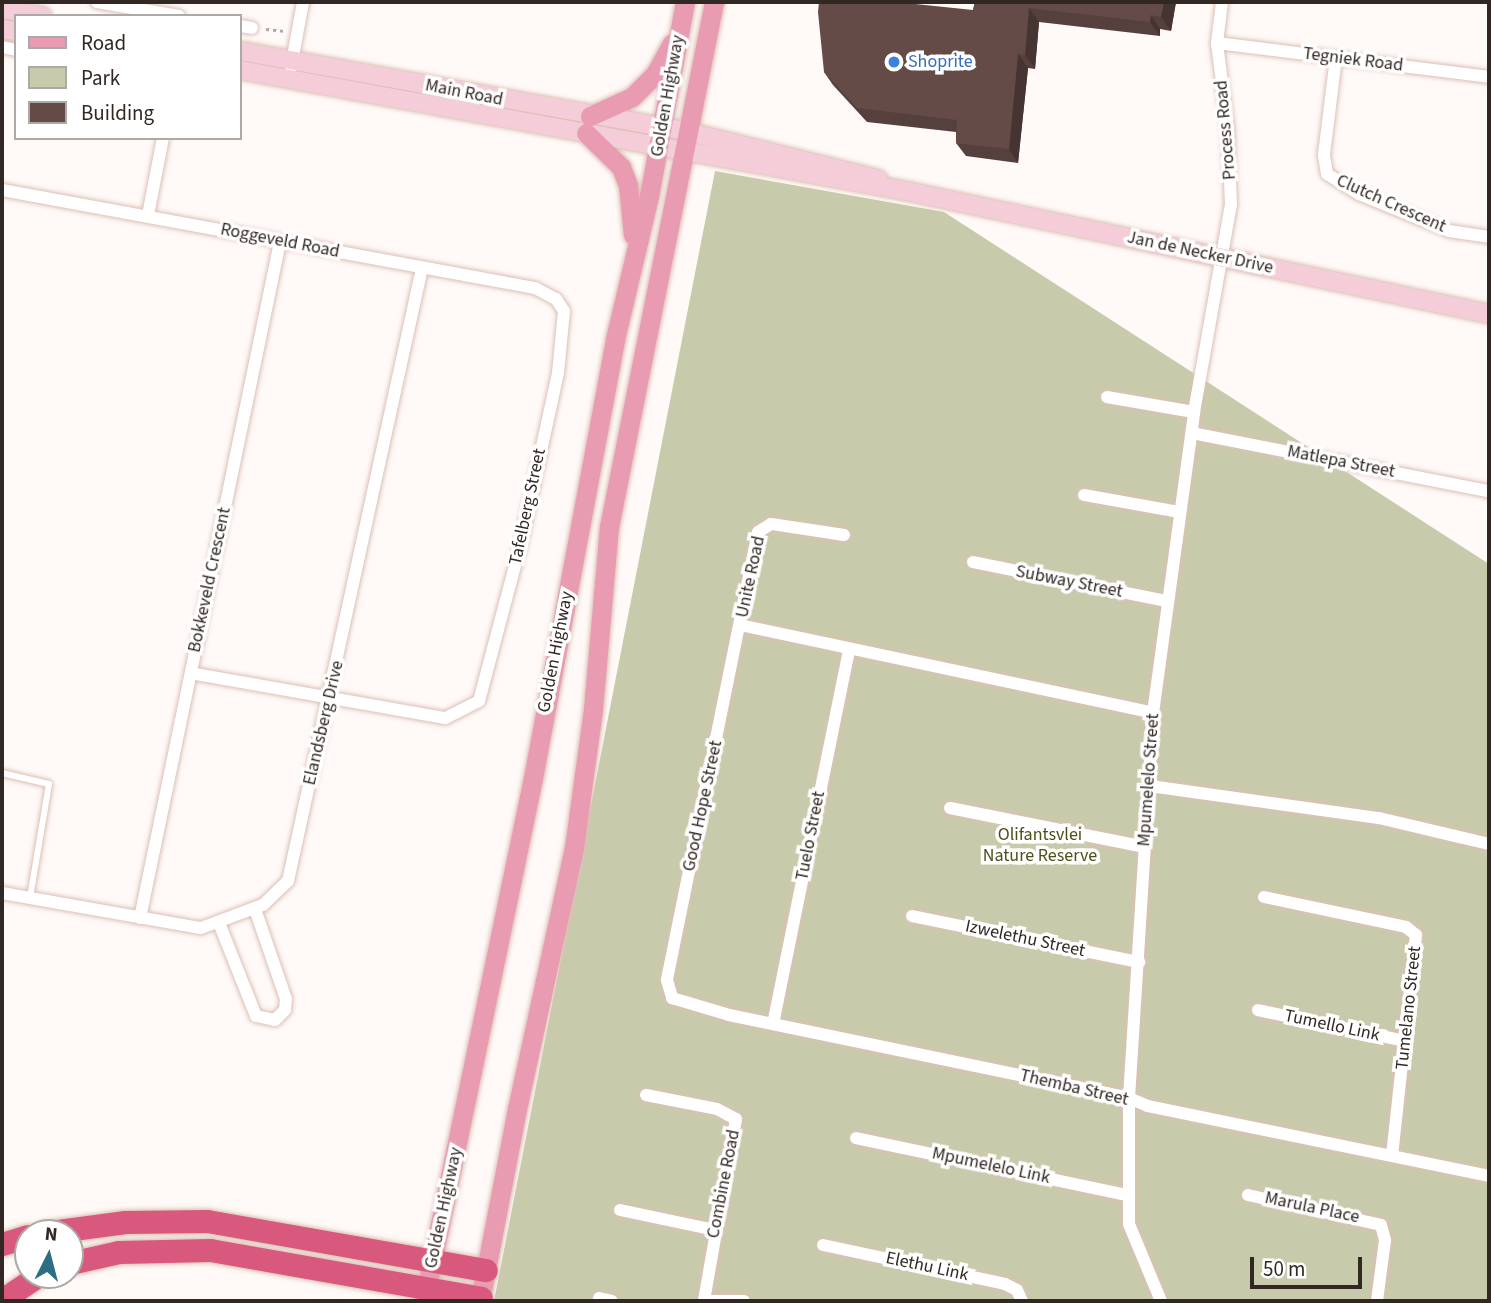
<!DOCTYPE html>
<html>
<head>
<meta charset="utf-8">
<style>
	body { margin:0 }
	#map { position:relative; width:1491px; height:1303px; overflow:hidden; background:#fff9f7; font-family:"Source Sans 3",sans-serif }
	div>[style] { position:absolute }
	.green>* { inset:0; background:#c8cbab }
	.path>* { height:2.5px; margin-top:-1.25px; transform-origin:0; background:repeating-linear-gradient(90deg,#afa8a5 0 3.5px,transparent 0 7px) }
	.roads { filter:drop-shadow(0 0 2px #dbc0b5) drop-shadow(0 0 2px #dbc0b5) }
	.service>* { height:6px; margin:-3px; padding:0 3px; transform-origin:3px; border-radius:3px; background:#fff }
	.minor>* { height:12px; margin:-6px; padding:0 6px; transform-origin:6px; border-radius:6px; background:#fff }
	.secondary>* { height:18px; margin:-9px; padding:0 9px; transform-origin:9px; border-radius:9px; background:#f4cdd8 }
	.primary>* { height:19px; margin:-9.5px; padding:0 9.5px; transform-origin:9.5px; border-radius:9.5px; background:#e89bb1 }
	.motorway>* { height:23px; margin:-11.5px; padding:0 11.5px; transform-origin:11.5px; border-radius:11.5px; background:#d9587d }
	.wall>* { inset:0; background:#56403e }
	.shaded-wall>* { inset:0; background:#463432 }
	.building>* { inset:0; background:#644b48 }
	.dots>* { width:19px; height:19px; translate:-50% -50%; box-sizing:border-box; border:4px solid #fff; border-radius:50% }
	span { translate:-50% -50%; white-space:nowrap; text-align:center; line-height:1.15; -webkit-text-stroke:7px #fff; paint-order:stroke }
	.street-label { font-size:18px; color:#322823 }
	.shop-label { font-size:18px; color:#366cbe }
	.left { translate:0 -50%; text-align:left }
	.park-label { font-size:18px; color:#4e5018 }
	.frame { position:absolute; inset:0; border:4px solid #322823; pointer-events:none }
	.legend { position:absolute; left:14px; top:14px; width:228px; height:126px; box-sizing:border-box; background:#fff; border:2px solid #ada9a7; margin:0; padding:9px 12px; list-style:none; font-size:21px; color:#322823 }
	.legend li { display:flex; align-items:center; gap:14px; height:35px }
	.legend b { width:35px; border:2px solid #ada9a7 }
	.north { position:absolute; left:14px; top:1219px; width:70px; height:70px; box-sizing:border-box; background:#fff; border:2px solid #ada9a7; border-radius:50%; rotate:6deg; font-size:19px; font-weight:700; line-height:28px; text-align:center; color:#322823 }
	.north::after { content:''; display:block; margin:auto; width:24px; height:32px; background:#2c6f81; clip-path:polygon(50% 0,100% 100%,50% 72%,0 100%) }
	.scale { position:absolute; left:1250px; top:1257px; width:112px; height:32px; box-sizing:border-box; border:4px solid #322823; border-top:0; padding-left:9px; font-size:21px; line-height:24px; white-space:nowrap; color:#322823; -webkit-text-stroke:5px #fff; paint-order:stroke }
</style>
</head>
<body>
<div id="map">
	<div class="green">
		<div style="clip-path:polygon(715px 171px,944px 212px,1489px 564px,1489px 1301px,494px 1301px)"></div>
	</div>
	<div class="path">
		<div style="left:266px;top:29px;width:18px;rotate:6deg"></div>
	</div>
	<div class="roads">
		<div class="service">
			<div style="left:2px;top:773px;width:48px;rotate:13.2deg"></div>
			<div style="left:49px;top:784px;width:116px;rotate:99.5deg"></div>
		</div>
		<div class="minor">
			<div style="left:97px;top:2px;width:83px;rotate:9.7deg"></div>
			<div style="left:240px;top:26px;width:12px;rotate:9deg"></div>
			<div style="left:1217px;top:43px;width:274px;rotate:7.1deg"></div>
			<div style="left:2px;top:47px;width:14px;rotate:12deg"></div>
			<div style="left:1336px;top:58px;width:98px;rotate:97.1deg"></div>
			<div style="left:1324px;top:155px;width:19px;rotate:81deg"></div>
			<div style="left:1327px;top:174px;width:38px;rotate:32deg"></div>
			<div style="left:1359px;top:194px;width:97px;rotate:22.3deg"></div>
			<div style="left:1449px;top:231px;width:40px;rotate:8.5deg"></div>
			<div style="left:291px;top:67px;width:66px;rotate:-79.5deg"></div>
			<div style="left:2px;top:190px;width:542px;rotate:10.42deg"></div>
			<div style="left:535px;top:288px;width:24px;rotate:28deg"></div>
			<div style="left:556px;top:299px;width:14px;rotate:56deg"></div>
			<div style="left:564px;top:311px;width:62px;rotate:95.5deg"></div>
			<div style="left:558px;top:373px;width:178px;rotate:102.3deg"></div>
			<div style="left:520px;top:547px;width:159px;rotate:104.9deg"></div>
			<div style="left:479px;top:701px;width:38px;rotate:153deg"></div>
			<div style="left:445px;top:718px;width:258px;rotate:-170deg"></div>
			<div style="left:148px;top:215px;width:78px;rotate:-79deg"></div>
			<div style="left:1107px;top:397px;width:88px;rotate:9.8deg"></div>
			<div style="left:1192px;top:433px;width:303px;rotate:11.1deg"></div>
			<div style="left:1084px;top:495px;width:97px;rotate:10.1deg"></div>
			<div style="left:844px;top:535px;width:74px;rotate:-171.4deg"></div>
			<div style="left:771px;top:524px;width:15px;rotate:148deg"></div>
			<div style="left:758px;top:532px;width:457px;rotate:101.5deg"></div>
			<div style="left:667px;top:980px;width:19px;rotate:74deg"></div>
			<div style="left:672px;top:998px;width:59px;rotate:16.6deg"></div>
			<div style="left:729px;top:1015px;width:409px;rotate:11.7deg"></div>
			<div style="left:1129px;top:1098px;width:21px;rotate:23deg"></div>
			<div style="left:1148px;top:1106px;width:348px;rotate:11.6deg"></div>
			<div style="left:973px;top:562px;width:197px;rotate:11.4deg"></div>
			<div style="left:740px;top:625px;width:422px;rotate:12deg"></div>
			<div style="left:1150px;top:786px;width:231px;rotate:8deg"></div>
			<div style="left:1379px;top:818px;width:113px;rotate:13.3deg"></div>
			<div style="left:950px;top:808px;width:199px;rotate:11.3deg"></div>
			<div style="left:2px;top:893px;width:202px;rotate:10deg"></div>
			<div style="left:201px;top:928px;width:66px;rotate:-20.4deg"></div>
			<div style="left:263px;top:905px;width:35px;rotate:-44deg"></div>
			<div style="left:288px;top:881px;width:627px;rotate:-77.67deg"></div>
			<div style="left:1264px;top:897px;width:145px;rotate:11.9deg"></div>
			<div style="left:1406px;top:927px;width:13px;rotate:39deg"></div>
			<div style="left:1416px;top:935px;width:221px;rotate:96.2deg"></div>
			<div style="left:912px;top:916px;width:232px;rotate:11.5deg"></div>
			<div style="left:140px;top:918px;width:690px;rotate:-78.3deg"></div>
			<div style="left:219px;top:923px;width:100px;rotate:68.3deg"></div>
			<div style="left:256px;top:1016px;width:19px;rotate:12deg"></div>
			<div style="left:275px;top:1020px;width:14px;rotate:-45deg"></div>
			<div style="left:285px;top:1010px;width:11px;rotate:-85deg"></div>
			<div style="left:286px;top:999px;width:95px;rotate:-109deg"></div>
			<div style="left:1258px;top:1010px;width:150px;rotate:11.9deg"></div>
			<div style="left:773px;top:1024px;width:383px;rotate:-78.5deg"></div>
			<div style="left:646px;top:1095px;width:72px;rotate:11.2deg"></div>
			<div style="left:717px;top:1109px;width:21px;rotate:28deg"></div>
			<div style="left:736px;top:1119px;width:185px;rotate:100deg"></div>
			<div style="left:856px;top:1138px;width:276px;rotate:11.9deg"></div>
			<div style="left:1248px;top:1195px;width:136px;rotate:12.7deg"></div>
			<div style="left:1381px;top:1225px;width:16px;rotate:75deg"></div>
			<div style="left:1385px;top:1240px;width:62px;rotate:97.5deg"></div>
			<div style="left:620px;top:1210px;width:97px;rotate:11.9deg"></div>
			<div style="left:823px;top:1245px;width:186px;rotate:12.1deg"></div>
			<div style="left:1005px;top:1284px;width:13px;rotate:27deg"></div>
			<div style="left:1017px;top:1290px;width:12px;rotate:66deg"></div>
			<div style="left:599px;top:1298px;width:13px;rotate:13deg"></div>
			<div style="left:710px;top:1301px;width:34px"></div>
			<div style="left:1161px;top:1301px;width:83px;rotate:-112.6deg"></div>
			<div style="left:1129px;top:1224px;width:126px;rotate:-90deg"></div>
			<div style="left:1129px;top:1098px;width:386px;rotate:-86.4deg"></div>
			<div style="left:1153px;top:713px;width:304px;rotate:-82.2deg"></div>
			<div style="left:1194px;top:412px;width:210px;rotate:-79.9deg"></div>
			<div style="left:1231px;top:205px;width:76px;rotate:-92.3deg"></div>
			<div style="left:1228px;top:129px;width:87px;rotate:-97.3deg"></div>
			<div style="left:1217px;top:43px;width:41px;rotate:-83deg"></div>
		</div>
		<div class="secondary">
			<div style="left:2px;top:9px;width:41px;rotate:9.9deg"></div>
			<div style="left:2px;top:29px;width:14px;rotate:8deg"></div>
			<div style="left:240px;top:51px;width:456px;rotate:10.2deg"></div>
			<div style="left:689px;top:132px;width:195px;rotate:14deg"></div>
			<div style="left:240px;top:70px;width:682px;rotate:10.3deg"></div>
			<div style="left:911px;top:192px;width:591px;rotate:11.92deg"></div>
		</div>
		<div class="primary">
			<div style="left:590px;top:116px;width:46px;rotate:-24.3deg"></div>
			<div style="left:632px;top:97px;width:33px;rotate:-45deg"></div>
			<div style="left:655px;top:74px;width:35px;rotate:-61deg"></div>
			<div style="left:586px;top:133px;width:49px;rotate:44.2deg"></div>
			<div style="left:621px;top:167px;width:19px;rotate:69deg"></div>
			<div style="left:628px;top:185px;width:50px;rotate:84.3deg"></div>
			<div style="left:424px;top:1301px;width:534px;rotate:-78.23deg"></div>
			<div style="left:533px;top:778px;width:447px;rotate:-79.4deg"></div>
			<div style="left:615px;top:339px;width:147px;rotate:-76.6deg"></div>
			<div style="left:649px;top:196px;width:197px;rotate:-79.5deg"></div>
			<div style="left:480px;top:1301px;width:196px;rotate:-79.1deg"></div>
			<div style="left:517px;top:1109px;width:267px;rotate:-77.7deg"></div>
			<div style="left:574px;top:848px;width:140px;rotate:-82.2deg"></div>
			<div style="left:593px;top:709px;width:183px;rotate:-85deg"></div>
			<div style="left:609px;top:527px;width:535px;rotate:-78.69deg"></div>
		</div>
		<div class="motorway">
			<div style="left:43px;top:1233px;width:83px;rotate:-7.6deg"></div>
			<div style="left:125px;top:1222px;width:82px;rotate:-0.7deg"></div>
			<div style="left:207px;top:1221px;width:283px;rotate:10deg"></div>
			<div style="left:2px;top:1244px;width:27px;rotate:-17deg"></div>
			<div style="left:70px;top:1263px;width:50px;rotate:-12.7deg"></div>
			<div style="left:119px;top:1252px;width:91px;rotate:-1.3deg"></div>
			<div style="left:210px;top:1250px;width:275px;rotate:10deg"></div>
			<div style="left:2px;top:1300px;width:45px;rotate:-34deg"></div>
		</div>
	</div>
	<div class="wall">
		<div style="clip-path:polygon(975px 2px,1176px 2px,1171px 31px,1160px 29px,1160px 36px,1039px 22px,1035px 69px,1028px 68px,1018px 163px,966px 156px,956px 143px,956px 132px,867px 122px,833px 85px,824px 72px,973px 10px)"></div>
	</div>
	<div class="shaded-wall">
		<div style="clip-path:polygon(1164px 2px,1176px 2px,1171px 31px,1161px 17px)"></div>
		<div style="clip-path:polygon(1029px 8px,1039px 22px,1035px 69px,1025px 55px)"></div>
		<div style="clip-path:polygon(1151px 15px,1160px 29px,1160px 36px,1150px 22px)"></div>
		<div style="clip-path:polygon(1018px 54px,1028px 68px,1018px 163px,1009px 149px)"></div>
	</div>
	<div class="building">
		<div style="clip-path:polygon(819px 2px,896px 2px,973px 10px,975px 2px,1164px 2px,1161px 17px,1151px 15px,1150px 22px,1029px 8px,1025px 55px,1018px 54px,1009px 149px,956px 143px,957px 120px,857px 108px,824px 72px,818px 12px)"></div>
	</div>
	<div class="dots">
		<div style="left:894px;top:62px;background:#3f7fe0"></div>
	</div>
	<div class="street-label">
		<span style="left:1353px;top:60px;rotate:7deg">Tegniek Road</span>
		<span style="left:464px;top:93px;rotate:11deg">Main Road</span>
		<span style="left:668px;top:96px;rotate:-80deg">Golden Highway</span>
		<span style="left:1226px;top:130px;rotate:-95deg">Process Road</span>
		<span style="left:1391px;top:204px;rotate:24deg">Clutch Crescent</span>
		<span style="left:280px;top:241px;rotate:11deg">Roggeveld Road</span>
		<span style="left:1200px;top:253px;rotate:12deg">Jan de Necker Drive</span>
		<span style="left:1341px;top:462px;rotate:11deg">Matlepa Street</span>
		<span style="left:528px;top:507px;rotate:-78deg">Tafelberg Street</span>
		<span style="left:751px;top:577px;rotate:-78deg">Unite Road</span>
		<span style="left:210px;top:580px;rotate:-78deg">Bokkeveld Crescent</span>
		<span style="left:1069px;top:582px;rotate:11deg">Subway Street</span>
		<span style="left:556px;top:652px;rotate:-79deg">Golden Highway</span>
		<span style="left:324px;top:723px;rotate:-77deg">Elandsberg Drive</span>
		<span style="left:1149px;top:780px;rotate:-86deg">Mpumelelo Street</span>
		<span style="left:703px;top:806px;rotate:-78deg">Good Hope Street</span>
		<span style="left:811px;top:836px;rotate:-79deg">Tuelo Street</span>
		<span style="left:1025px;top:939px;rotate:12deg">Izwelethu Street</span>
		<span style="left:1409px;top:1008px;rotate:-84deg">Tumelano Street</span>
		<span style="left:1332px;top:1026px;rotate:12deg">Tumello Link</span>
		<span style="left:1074px;top:1088px;rotate:13deg">Themba Street</span>
		<span style="left:991px;top:1166px;rotate:12deg">Mpumelelo Link</span>
		<span style="left:724px;top:1184px;rotate:-79deg">Combine Road</span>
		<span style="left:444px;top:1208px;rotate:-78deg">Golden Highway</span>
		<span style="left:1312px;top:1208px;rotate:12deg">Marula Place</span>
		<span style="left:927px;top:1267px;rotate:12deg">Elethu Link</span>
	</div>
	<div class="shop-label">
		<span class="left" style="left:908px;top:62px">Shoprite</span>
	</div>
	<div class="park-label">
		<span style="left:1040px;top:846px">Olifantsvlei<br>Nature Reserve</span>
	</div>
	<div class="frame"></div>
	<ul class="legend">
	<li><b style="height:9px;background:#e89bb1"></b>Road</li>
	<li><b style="height:19px;background:#c8cbab"></b>Park</li>
	<li><b style="height:19px;background:#644b48"></b>Building</li>
	</ul>
	<div class="north">N</div>
	<div class="scale">50 m</div>
</div>
</body>
</html>
